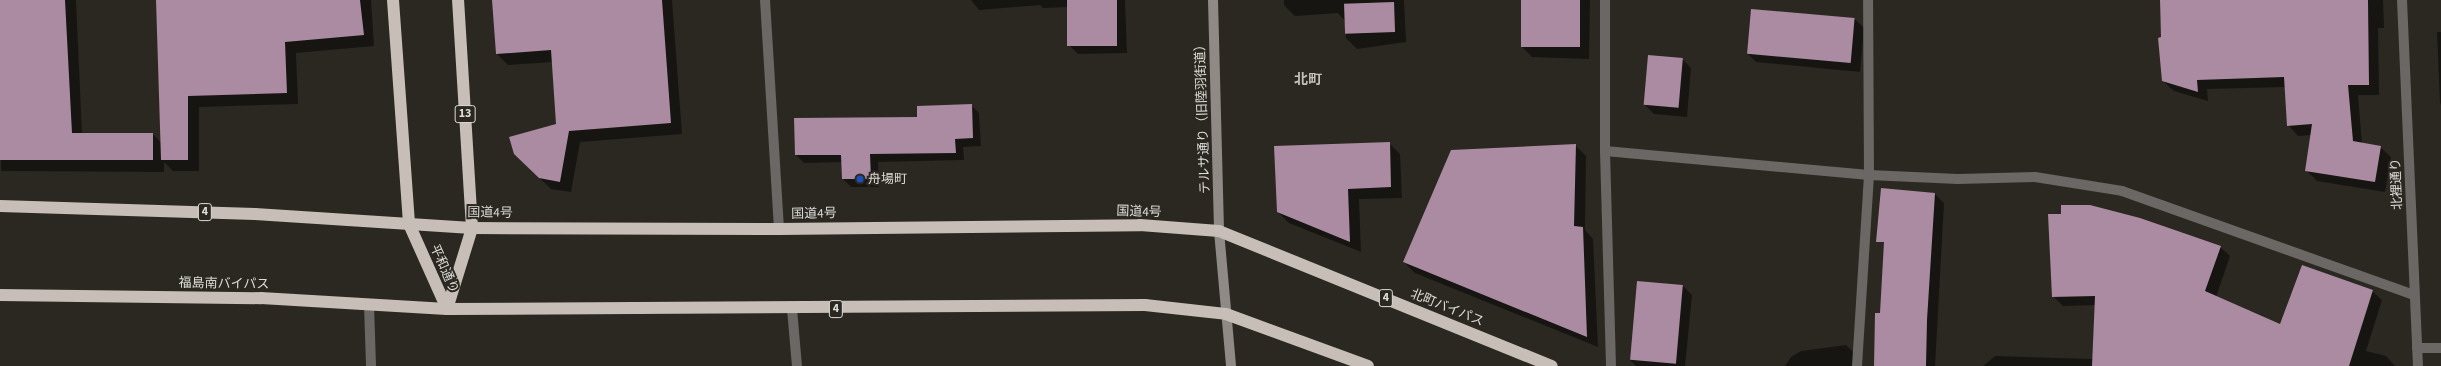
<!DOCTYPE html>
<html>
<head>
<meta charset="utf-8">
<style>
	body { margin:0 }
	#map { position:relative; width:2441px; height:366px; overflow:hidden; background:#2a2821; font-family:"Source Sans 3","Noto Sans JP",sans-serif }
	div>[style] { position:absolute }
	.shadow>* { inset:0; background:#0007 }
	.building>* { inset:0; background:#ab8ba1; transform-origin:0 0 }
	.street>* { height:10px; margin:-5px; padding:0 5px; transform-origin:5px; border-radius:5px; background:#6a6764 }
	.secondary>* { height:10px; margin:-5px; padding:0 5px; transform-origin:5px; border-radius:5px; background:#8f8a86 }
	.highway>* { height:12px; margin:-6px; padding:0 6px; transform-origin:6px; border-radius:6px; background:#c6beb7 }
	.dots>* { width:11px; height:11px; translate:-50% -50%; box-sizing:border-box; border:2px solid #2a2821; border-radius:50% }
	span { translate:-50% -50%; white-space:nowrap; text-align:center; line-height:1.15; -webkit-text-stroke:4px #2a2821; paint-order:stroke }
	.shield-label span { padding:1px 3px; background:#2a2821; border:1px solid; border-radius:3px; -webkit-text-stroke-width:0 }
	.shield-label { font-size:12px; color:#deddd8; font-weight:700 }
	.street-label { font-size:13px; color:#deddd8 }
	.poi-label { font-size:13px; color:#deddd8 }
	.left { translate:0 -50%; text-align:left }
	.neighbourhood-label { font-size:14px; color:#c4c1b8; font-weight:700 }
</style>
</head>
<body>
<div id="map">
	<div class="shadow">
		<div style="clip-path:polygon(0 0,76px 0,82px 134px,153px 134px,161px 143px,157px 0,371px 0,374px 46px,296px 53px,298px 104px,199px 107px,199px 171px,173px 171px,164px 162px,164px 172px,1px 171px)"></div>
		<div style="clip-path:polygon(493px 0,672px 0,682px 134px,580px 142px,571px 192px,551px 189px,526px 165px,557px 125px,553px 62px,508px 65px,497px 54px)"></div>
		<div style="clip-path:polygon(971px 0,1125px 0,1127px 53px,1078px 54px,1069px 45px,1068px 7px,1043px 8px,1040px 5px,979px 10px)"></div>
		<div style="clip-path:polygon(1284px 0,1404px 0,1406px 42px,1357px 49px,1346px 38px,1345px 21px,1338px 13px,1295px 16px,1284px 5px)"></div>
		<div style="clip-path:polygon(1522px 0,1590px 0,1589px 59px,1532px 57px,1521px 46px)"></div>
		<div style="clip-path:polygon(2160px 0,2383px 0,2384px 28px,2378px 28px,2379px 95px,2358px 95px,2362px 144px,2380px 147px,2391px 157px,2385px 192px,2317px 181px,2307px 171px,2312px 135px,2298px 136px,2288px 125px,2286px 87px,2207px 89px,2208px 101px,2174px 91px,2163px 81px)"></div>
		<div style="clip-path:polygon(1855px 19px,1864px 28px,1860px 72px,1756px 62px,1747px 53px)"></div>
		<div style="clip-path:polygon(2437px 32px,2441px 32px,2441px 105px,2440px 103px)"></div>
		<div style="clip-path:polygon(1682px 59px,1691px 68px,1687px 117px,1654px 114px,1645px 105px)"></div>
		<div style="clip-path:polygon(971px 105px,979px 113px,981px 146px,963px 147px,964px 160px,878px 162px,879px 187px,851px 187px,843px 179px,843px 162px,804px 163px,796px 155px,795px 119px,918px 118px)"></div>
		<div style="clip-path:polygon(1389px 143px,1400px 154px,1402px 198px,1359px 199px,1361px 252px,1289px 223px,1278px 212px)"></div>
		<div style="clip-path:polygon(1575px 145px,1586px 156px,1585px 230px,1593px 239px,1598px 347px,1415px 273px,1404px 262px)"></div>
		<div style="clip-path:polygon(1935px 194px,1944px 203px,1935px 366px,1896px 366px)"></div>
		<div style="clip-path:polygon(2220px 247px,2230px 256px,2216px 297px,2281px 325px,2372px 291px,2382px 300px,2366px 351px,2386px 356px,2395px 366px,1983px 366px,1995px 356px,2093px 359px,2095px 305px,2063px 306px,2053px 296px)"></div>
		<div style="clip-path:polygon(1683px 286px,1692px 295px,1685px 366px,1636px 366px,1630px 360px)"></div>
		<div style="clip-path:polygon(1846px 345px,1855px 354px,1854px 366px,1785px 366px,1791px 357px,1801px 351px)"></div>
	</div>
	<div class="building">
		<div style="clip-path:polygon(0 0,65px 0,72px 133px,153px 133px,153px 160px,0 160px)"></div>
		<div style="clip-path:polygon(156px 0,360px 0,364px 35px,285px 42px,287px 93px,188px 96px,188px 160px,161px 160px)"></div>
		<div style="clip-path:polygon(492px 0,662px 0,671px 123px,569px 131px,560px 182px,539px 178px,514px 154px,509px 137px,556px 124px,551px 50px,496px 54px)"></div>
		<div style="left:1067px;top:0;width:50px;height:46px"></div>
		<div style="left:1521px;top:0;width:59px;height:47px"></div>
		<div style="clip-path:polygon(2160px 0,2368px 0,2369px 85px,2348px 85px,2353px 141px,2381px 146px,2375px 182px,2305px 171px,2312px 124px,2287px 126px,2284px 77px,2197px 80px,2198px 92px,2162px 81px,2158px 38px,2161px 37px)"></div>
		<div style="left:1394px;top:2px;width:30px;height:50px;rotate:88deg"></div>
		<div style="left:1751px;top:9px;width:104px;height:45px;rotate:5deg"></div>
		<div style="left:1648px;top:55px;width:35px;height:50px;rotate:5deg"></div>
		<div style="clip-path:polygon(972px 104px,973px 138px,955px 139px,956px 153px,870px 154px,871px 179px,842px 179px,841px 155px,795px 155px,794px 118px,917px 117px,917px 106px)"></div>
		<div style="clip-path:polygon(1390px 142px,1391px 187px,1348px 189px,1350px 242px,1277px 212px,1274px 146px)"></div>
		<div style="clip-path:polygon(1576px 144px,1574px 226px,1583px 227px,1587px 337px,1403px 262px,1451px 150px)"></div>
		<div style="clip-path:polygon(1881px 188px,1935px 193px,1927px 320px,1926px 366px,1874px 366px,1875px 313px,1880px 313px,1884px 242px,1876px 242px)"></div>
		<div style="clip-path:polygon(2061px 205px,2090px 205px,2140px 218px,2221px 246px,2205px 291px,2280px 324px,2302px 265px,2373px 290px,2349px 366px,2092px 366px,2095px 296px,2052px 297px,2048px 214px,2061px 214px)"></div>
		<div style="left:1637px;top:281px;width:46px;height:79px;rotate:5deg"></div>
	</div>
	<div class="street">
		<div style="left:765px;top:0;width:229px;rotate:86.5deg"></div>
		<div style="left:1605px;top:0;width:151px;rotate:90deg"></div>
		<div style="left:1605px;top:151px;width:215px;rotate:88.4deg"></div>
		<div style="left:2402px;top:0;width:366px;rotate:87.5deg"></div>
		<div style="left:1605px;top:151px;width:265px;rotate:5.2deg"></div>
		<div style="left:1869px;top:175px;width:89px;rotate:2.6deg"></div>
		<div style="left:1958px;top:179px;width:77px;rotate:-1.5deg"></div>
		<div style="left:2035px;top:177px;width:88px;rotate:9.1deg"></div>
		<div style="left:2122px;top:191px;width:310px;rotate:19.6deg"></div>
		<div style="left:369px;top:305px;width:61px;rotate:88.1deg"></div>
		<div style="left:792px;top:309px;width:57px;rotate:85deg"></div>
		<div style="left:2417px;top:348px;width:24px"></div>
		<div style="left:1857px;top:366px;width:191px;rotate:-86.4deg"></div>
		<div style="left:1869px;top:175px;width:175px;rotate:-90.3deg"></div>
	</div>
	<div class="secondary">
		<div style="left:1213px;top:0;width:231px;rotate:88.5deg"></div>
		<div style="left:1219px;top:231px;width:136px;rotate:84.9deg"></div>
	</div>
	<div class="highway">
		<div style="left:393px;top:0;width:225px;rotate:85.9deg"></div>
		<div style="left:409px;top:224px;width:93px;rotate:65.9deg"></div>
		<div style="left:0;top:206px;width:255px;rotate:1.8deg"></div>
		<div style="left:255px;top:214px;width:217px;rotate:3.7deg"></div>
		<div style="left:472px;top:228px;width:307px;rotate:0.2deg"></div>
		<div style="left:779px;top:229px;width:361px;rotate:-0.6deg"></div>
		<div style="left:1140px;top:225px;width:79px;rotate:4.3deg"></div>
		<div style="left:1219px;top:231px;width:359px;rotate:22.1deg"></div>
		<div style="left:0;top:295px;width:261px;rotate:0.7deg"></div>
		<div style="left:261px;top:298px;width:186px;rotate:3.4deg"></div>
		<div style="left:447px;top:309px;width:698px;rotate:-0.33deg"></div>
		<div style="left:1145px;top:305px;width:81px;rotate:6.3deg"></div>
		<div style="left:1226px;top:314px;width:151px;rotate:20.1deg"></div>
		<div style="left:447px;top:309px;width:85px;rotate:-72.8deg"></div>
		<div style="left:472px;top:228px;width:228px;rotate:-93.5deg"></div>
	</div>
	<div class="dots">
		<div style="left:860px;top:179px;background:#1a4fb4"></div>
	</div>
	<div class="shield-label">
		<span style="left:465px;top:114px">13</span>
		<span style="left:205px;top:212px">4</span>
		<span style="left:1386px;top:298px">4</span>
		<span style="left:836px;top:309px">4</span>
	</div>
	<div class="street-label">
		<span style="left:1203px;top:116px;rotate:-92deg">テルサ通り（旧陸羽街道）</span>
		<span style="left:2397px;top:184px;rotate:-92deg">北裡通り</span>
		<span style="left:1139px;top:212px;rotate:2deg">国道4号</span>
		<span style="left:490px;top:213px;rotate:1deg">国道4号</span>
		<span style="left:814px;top:214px;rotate:-1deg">国道4号</span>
		<span style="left:444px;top:269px;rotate:66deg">平和通り</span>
		<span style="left:224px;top:284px;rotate:1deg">福島南バイパス</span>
		<span style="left:1447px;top:308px;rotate:22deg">北町バイパス</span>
	</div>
	<div class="poi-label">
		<span class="left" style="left:868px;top:179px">舟場町</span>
	</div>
	<div class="neighbourhood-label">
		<span style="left:1308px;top:80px">北町</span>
	</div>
</div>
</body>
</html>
